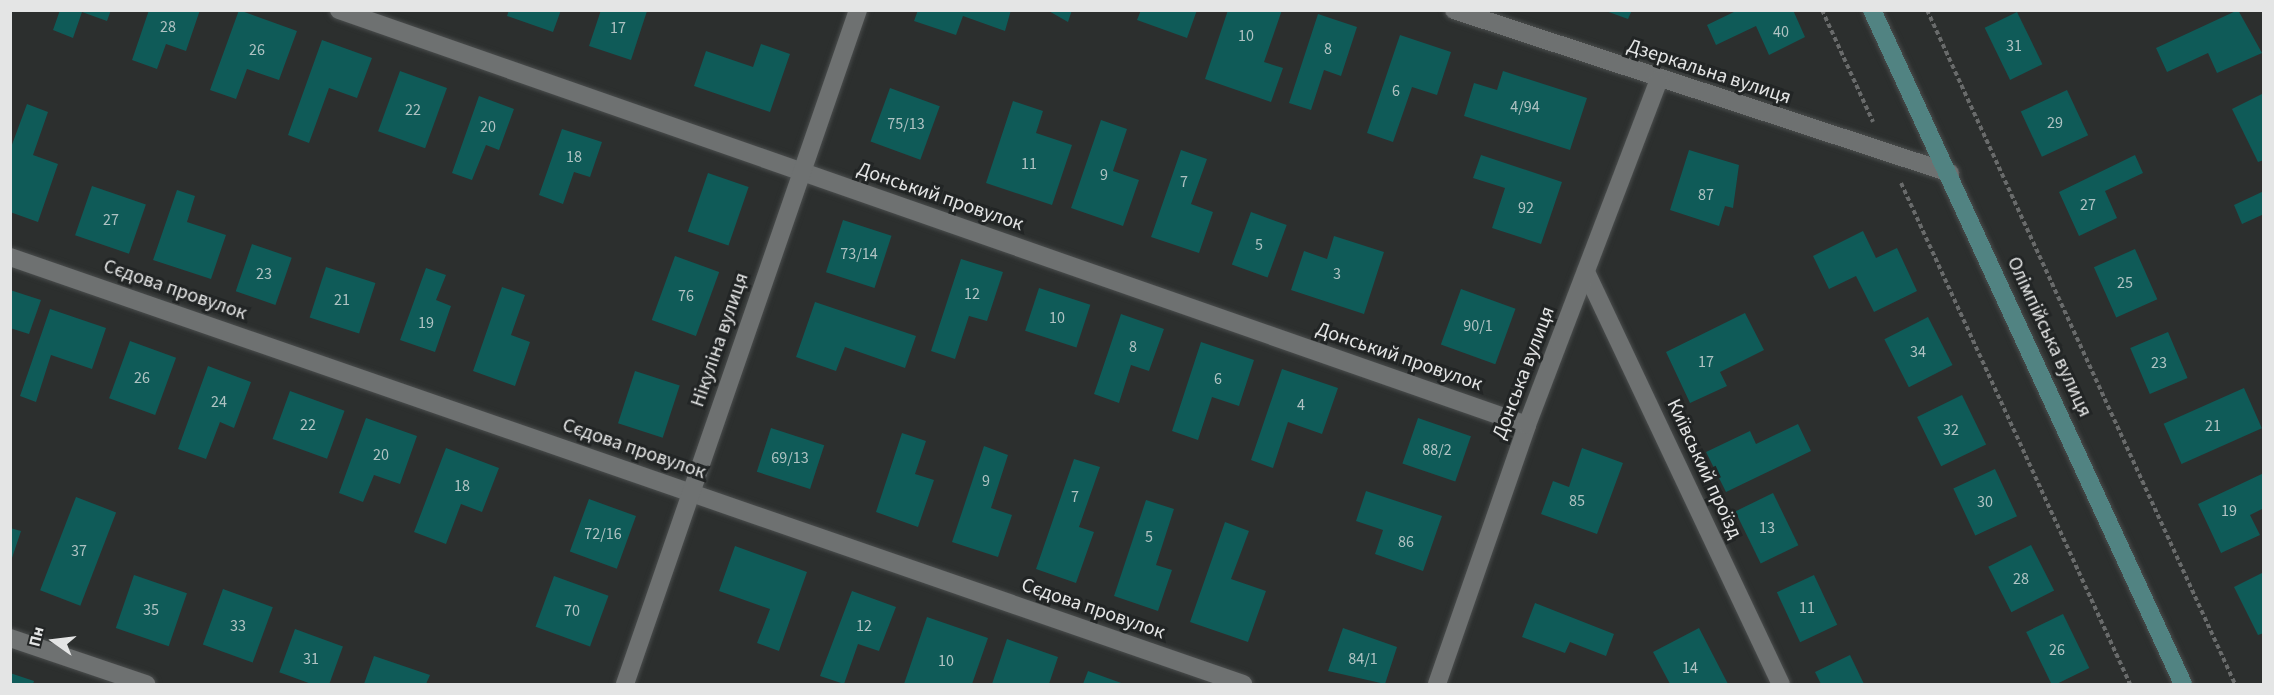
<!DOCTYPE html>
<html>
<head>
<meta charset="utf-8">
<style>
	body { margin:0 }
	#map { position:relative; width:2274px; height:695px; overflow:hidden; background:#2c2f2e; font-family:"Source Sans 3",sans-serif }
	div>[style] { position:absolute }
	.building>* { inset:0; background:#0f5b58; transform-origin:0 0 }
	.path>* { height:4px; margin-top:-2px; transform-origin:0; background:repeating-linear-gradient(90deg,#696b6b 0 4.5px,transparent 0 7.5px) }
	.roads { filter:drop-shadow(0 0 2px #4a4d4d) drop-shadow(0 0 2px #4a4d4d) }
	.street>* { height:18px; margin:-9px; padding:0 9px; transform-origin:9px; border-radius:9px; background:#6e7171 }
	.secondary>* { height:18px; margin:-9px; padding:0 9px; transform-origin:9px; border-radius:9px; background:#518382 }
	span { translate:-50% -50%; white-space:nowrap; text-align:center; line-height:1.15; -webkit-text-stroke:6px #222525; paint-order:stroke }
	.number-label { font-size:16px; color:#afc2c2 }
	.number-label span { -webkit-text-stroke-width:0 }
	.street-label { font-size:20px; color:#e4e5e5 }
	.frame { position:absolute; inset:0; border:12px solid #e4e5e5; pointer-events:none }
	.north { position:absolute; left:24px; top:611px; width:60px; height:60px; -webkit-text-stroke:4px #222525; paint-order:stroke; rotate:284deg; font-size:16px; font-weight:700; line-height:24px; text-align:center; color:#e4e5e5 }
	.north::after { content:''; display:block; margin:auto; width:21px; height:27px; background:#e4e5e5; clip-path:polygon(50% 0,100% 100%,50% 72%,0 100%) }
</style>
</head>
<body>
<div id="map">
	<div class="building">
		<div style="clip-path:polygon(60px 10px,111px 10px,107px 21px,82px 12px,73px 38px,53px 30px)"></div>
		<div style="clip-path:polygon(149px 10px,200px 10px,186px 51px,166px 44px,157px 69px,132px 60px)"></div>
		<div style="clip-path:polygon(239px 10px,297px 31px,279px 80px,247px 69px,236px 99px,210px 90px)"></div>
		<div style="clip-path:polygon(509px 10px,561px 10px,553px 32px,507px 16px)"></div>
		<div style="clip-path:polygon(601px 10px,647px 11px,631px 60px,589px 46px)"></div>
		<div style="clip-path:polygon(918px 10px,1011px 10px,1005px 31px,963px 16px,956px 35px,914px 21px)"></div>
		<div style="clip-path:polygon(1047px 10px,1072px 10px,1068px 22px)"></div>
		<div style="clip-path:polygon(1141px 10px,1197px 10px,1187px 38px,1137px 20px)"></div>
		<div style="clip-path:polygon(1228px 10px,1282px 10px,1264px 62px,1283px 68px,1271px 102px,1205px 79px)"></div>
		<div style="clip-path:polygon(1603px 10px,1632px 10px,1628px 19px)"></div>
		<div style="clip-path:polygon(1738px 10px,1793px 10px,1805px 37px,1769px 55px,1756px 26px,1716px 45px,1707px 25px)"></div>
		<div style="clip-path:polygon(2238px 10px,2262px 53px,2217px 73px,2208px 53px,2167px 72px,2156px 48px)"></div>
		<div style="left:2017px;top:12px;width:58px;height:36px;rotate:64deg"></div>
		<div style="clip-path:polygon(1318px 14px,1357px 27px,1341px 76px,1324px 70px,1311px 110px,1289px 103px)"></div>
		<div style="clip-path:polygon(1400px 35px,1451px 52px,1437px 95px,1412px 87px,1393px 142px,1367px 133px)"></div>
		<div style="clip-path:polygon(322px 40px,372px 58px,357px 98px,329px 88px,309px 143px,288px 135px)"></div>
		<div style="clip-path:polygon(761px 44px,790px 54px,770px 112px,694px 86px,706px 51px,753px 67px)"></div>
		<div style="left:400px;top:71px;width:50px;height:64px;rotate:20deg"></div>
		<div style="clip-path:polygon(1503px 71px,1587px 98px,1570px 150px,1464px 116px,1474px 83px,1497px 90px)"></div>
		<div style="left:890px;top:88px;width:53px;height:57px;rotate:20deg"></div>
		<div style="left:2067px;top:90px;width:50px;height:51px;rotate:65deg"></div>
		<div style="clip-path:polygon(2264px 93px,2264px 160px,2258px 162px,2232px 109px)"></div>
		<div style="clip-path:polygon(479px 96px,514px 109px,499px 150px,486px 145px,472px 180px,452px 173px)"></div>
		<div style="clip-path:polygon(1013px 101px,1043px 111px,1036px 133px,1072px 145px,1052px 205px,986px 183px)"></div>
		<div style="clip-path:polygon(27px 104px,48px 112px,33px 155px,58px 164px,38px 222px,10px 212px,10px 150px)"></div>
		<div style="clip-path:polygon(1101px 120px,1127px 129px,1113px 171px,1139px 180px,1123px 226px,1071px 208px)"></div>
		<div style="clip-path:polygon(562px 129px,602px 142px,590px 177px,574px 172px,563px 204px,539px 195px)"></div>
		<div style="clip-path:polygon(1181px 150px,1207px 159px,1191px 204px,1213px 212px,1199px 253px,1151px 237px)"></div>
		<div style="clip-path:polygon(1689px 150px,1739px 165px,1733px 208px,1725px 206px,1719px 226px,1670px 210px)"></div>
		<div style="clip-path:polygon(1481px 155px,1562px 182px,1541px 244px,1492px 228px,1505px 188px,1473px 178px)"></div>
		<div style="clip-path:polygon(2135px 155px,2143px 173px,2105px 191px,2117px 218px,2079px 236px,2059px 192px)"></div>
		<div style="left:708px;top:173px;width:43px;height:62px;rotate:19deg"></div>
		<div style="left:92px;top:186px;width:57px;height:52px;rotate:19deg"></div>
		<div style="clip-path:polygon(177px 190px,195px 196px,187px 222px,226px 235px,211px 279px,153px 260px)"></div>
		<div style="clip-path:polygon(2264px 191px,2264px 214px,2242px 224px,2234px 205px)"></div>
		<div style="left:1251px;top:212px;width:38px;height:56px;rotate:20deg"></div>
		<div style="left:843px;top:220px;width:51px;height:55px;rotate:18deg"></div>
		<div style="clip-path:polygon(1863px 231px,1876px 258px,1897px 248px,1917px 291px,1874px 312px,1856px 276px,1829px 289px,1813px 256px)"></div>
		<div style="clip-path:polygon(1334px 236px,1384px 252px,1364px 314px,1291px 290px,1304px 251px,1327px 259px)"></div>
		<div style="left:252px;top:244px;width:42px;height:50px;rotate:19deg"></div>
		<div style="left:2135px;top:249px;width:55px;height:45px;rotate:66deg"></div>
		<div style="left:675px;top:256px;width:47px;height:68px;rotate:20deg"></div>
		<div style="clip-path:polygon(961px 259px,1003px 272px,987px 321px,969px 316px,955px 359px,931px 351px)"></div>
		<div style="left:326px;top:267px;width:52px;height:53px;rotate:18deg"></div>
		<div style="clip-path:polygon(426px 268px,446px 275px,436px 300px,451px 306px,435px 352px,400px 340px)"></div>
		<div style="clip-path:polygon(502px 287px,525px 295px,511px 335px,530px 342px,515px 386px,473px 371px)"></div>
		<div style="left:1039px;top:288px;width:54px;height:45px;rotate:18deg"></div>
		<div style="left:1461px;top:289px;width:58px;height:59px;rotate:20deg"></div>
		<div style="clip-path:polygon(10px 290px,41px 300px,29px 334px,10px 328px)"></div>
		<div style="clip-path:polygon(815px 302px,916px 336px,905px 368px,845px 347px,836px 371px,796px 357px)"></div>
		<div style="clip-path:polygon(50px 309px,106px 328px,92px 369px,51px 355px,36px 402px,20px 396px)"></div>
		<div style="clip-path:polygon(1745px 313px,1764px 350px,1720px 372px,1727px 386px,1690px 403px,1666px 352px)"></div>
		<div style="clip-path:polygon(1121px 314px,1164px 329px,1149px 371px,1131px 365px,1119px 403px,1094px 394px)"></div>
		<div style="left:1928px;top:317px;width:54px;height:49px;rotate:63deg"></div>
		<div style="left:2168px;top:332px;width:50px;height:41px;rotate:67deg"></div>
		<div style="left:130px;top:341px;width:49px;height:61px;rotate:20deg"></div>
		<div style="clip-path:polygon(1201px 342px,1254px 360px,1239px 406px,1212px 397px,1198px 440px,1172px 431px)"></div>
		<div style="clip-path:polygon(208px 366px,251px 382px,234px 428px,220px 422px,206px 459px,178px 449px)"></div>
		<div style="clip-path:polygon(1282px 369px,1338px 388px,1322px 434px,1288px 422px,1273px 468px,1251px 460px)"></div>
		<div style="left:635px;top:371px;width:47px;height:55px;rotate:18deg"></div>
		<div style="left:2244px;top:388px;width:44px;height:88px;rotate:66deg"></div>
		<div style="left:290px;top:391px;width:58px;height:51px;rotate:20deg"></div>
		<div style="left:1962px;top:395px;width:55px;height:50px;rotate:64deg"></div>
		<div style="clip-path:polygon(366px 418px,417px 436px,400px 484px,374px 475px,363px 502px,339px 493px)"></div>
		<div style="left:1418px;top:418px;width:56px;height:48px;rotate:19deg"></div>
		<div style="clip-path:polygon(1798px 424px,1811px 451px,1726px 492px,1706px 452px,1750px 431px,1756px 444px)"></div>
		<div style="left:771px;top:428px;width:56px;height:46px;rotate:18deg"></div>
		<div style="clip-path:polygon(902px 433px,926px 441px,915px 474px,934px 480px,918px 527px,876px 512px)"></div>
		<div style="clip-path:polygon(984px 446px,1008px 455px,991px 508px,1012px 515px,998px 557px,952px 542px)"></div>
		<div style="clip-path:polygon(446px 448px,499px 468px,482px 512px,461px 504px,446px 544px,414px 532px)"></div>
		<div style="clip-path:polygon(1582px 448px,1623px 463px,1597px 534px,1541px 514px,1553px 481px,1569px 487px)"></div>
		<div style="clip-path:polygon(1074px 459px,1100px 467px,1079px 527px,1094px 532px,1076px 583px,1036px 569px)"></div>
		<div style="left:1995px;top:469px;width:52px;height:46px;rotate:65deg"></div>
		<div style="clip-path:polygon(2264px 473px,2264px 508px,2250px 515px,2260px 535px,2221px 553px,2198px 504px)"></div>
		<div style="clip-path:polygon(1366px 491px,1442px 516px,1423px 571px,1375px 554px,1383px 530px,1356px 521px)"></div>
		<div style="left:1773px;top:493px;width:58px;height:42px;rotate:64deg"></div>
		<div style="left:76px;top:497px;width:43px;height:100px;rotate:21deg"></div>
		<div style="left:589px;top:499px;width:50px;height:56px;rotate:20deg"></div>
		<div style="clip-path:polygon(1146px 500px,1174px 509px,1156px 565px,1172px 570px,1158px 611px,1114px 596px)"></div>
		<div style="clip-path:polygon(1225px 522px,1249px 531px,1231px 579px,1266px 591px,1248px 642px,1190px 622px)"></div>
		<div style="clip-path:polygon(10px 528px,21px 531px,11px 561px,10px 561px)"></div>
		<div style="left:2031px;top:545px;width:51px;height:48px;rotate:63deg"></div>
		<div style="clip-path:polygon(735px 546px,807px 572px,779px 651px,757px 643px,770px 609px,719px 591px)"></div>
		<div style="clip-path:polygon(2264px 572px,2264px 633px,2258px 635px,2234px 587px)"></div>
		<div style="left:134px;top:575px;width:56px;height:56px;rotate:19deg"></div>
		<div style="left:1814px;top:575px;width:55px;height:41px;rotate:65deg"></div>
		<div style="left:554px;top:576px;width:58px;height:54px;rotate:20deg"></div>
		<div style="left:223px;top:589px;width:53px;height:59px;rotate:20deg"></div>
		<div style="clip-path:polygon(852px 591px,896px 607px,879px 651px,858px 644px,844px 684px,820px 676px)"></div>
		<div style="clip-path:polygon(1535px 603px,1614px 634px,1606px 656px,1570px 642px,1565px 653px,1522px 637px)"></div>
		<div style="left:2063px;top:614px;width:60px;height:41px;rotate:64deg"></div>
		<div style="clip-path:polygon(927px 617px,988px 638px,972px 684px,904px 684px)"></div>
		<div style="clip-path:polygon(1343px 628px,1397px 647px,1385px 684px,1328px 671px)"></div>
		<div style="clip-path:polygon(1699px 628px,1728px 684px,1670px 684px,1653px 652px)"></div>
		<div style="left:295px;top:629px;width:51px;height:46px;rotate:20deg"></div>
		<div style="clip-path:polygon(1007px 639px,1058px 657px,1049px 684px,992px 684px)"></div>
		<div style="clip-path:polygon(1850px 655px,1864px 684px,1821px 684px,1815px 672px)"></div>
		<div style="clip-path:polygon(374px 656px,430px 675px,426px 684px,364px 684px)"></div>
		<div style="clip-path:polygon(1088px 671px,1124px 684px,1083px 684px)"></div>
		<div style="clip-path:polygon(10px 673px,34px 681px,33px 684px,10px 684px)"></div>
	</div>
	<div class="path">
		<div style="left:1822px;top:10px;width:123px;rotate:65.5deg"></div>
		<div style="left:1927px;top:10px;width:741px;rotate:65.44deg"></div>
		<div style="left:1901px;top:183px;width:551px;rotate:65.44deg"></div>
	</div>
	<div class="roads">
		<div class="street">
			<div style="left:339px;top:10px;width:1258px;rotate:19.26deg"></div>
			<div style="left:1454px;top:10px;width:522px;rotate:18.19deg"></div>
			<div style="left:10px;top:257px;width:1305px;rotate:19.1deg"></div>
			<div style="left:1586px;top:272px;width:456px;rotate:64.7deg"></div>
			<div style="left:10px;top:638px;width:144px;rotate:18.7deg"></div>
			<div style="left:625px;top:684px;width:713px;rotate:-70.93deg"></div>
			<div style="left:1437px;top:684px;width:274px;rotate:-70.8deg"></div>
			<div style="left:1527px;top:425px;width:370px;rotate:-69.1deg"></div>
		</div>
		<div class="secondary">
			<div style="left:1872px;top:10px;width:742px;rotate:65.23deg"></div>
		</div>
	</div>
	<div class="number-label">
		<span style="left:168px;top:27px">28</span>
		<span style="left:618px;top:28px">17</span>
		<span style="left:1781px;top:32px">40</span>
		<span style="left:1246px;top:36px">10</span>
		<span style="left:2014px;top:46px">31</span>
		<span style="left:1328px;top:49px">8</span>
		<span style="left:257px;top:50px">26</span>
		<span style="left:1396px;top:91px">6</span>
		<span style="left:1525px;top:107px">4/94</span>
		<span style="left:413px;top:110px">22</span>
		<span style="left:2055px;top:123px">29</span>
		<span style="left:906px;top:124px">75/13</span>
		<span style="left:488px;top:127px">20</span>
		<span style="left:574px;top:157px">18</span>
		<span style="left:1029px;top:164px">11</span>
		<span style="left:1104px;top:175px">9</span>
		<span style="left:1184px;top:182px">7</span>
		<span style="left:1706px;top:195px">87</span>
		<span style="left:2088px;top:205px">27</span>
		<span style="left:1526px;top:208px">92</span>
		<span style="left:111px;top:220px">27</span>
		<span style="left:1259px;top:245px">5</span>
		<span style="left:859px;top:254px">73/14</span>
		<span style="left:264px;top:274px">23</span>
		<span style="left:1337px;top:274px">3</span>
		<span style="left:2125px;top:283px">25</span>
		<span style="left:972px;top:294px">12</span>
		<span style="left:686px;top:296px">76</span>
		<span style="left:342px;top:300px">21</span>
		<span style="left:1057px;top:318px">10</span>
		<span style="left:426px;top:323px">19</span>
		<span style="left:1478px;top:326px">90/1</span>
		<span style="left:1133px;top:347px">8</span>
		<span style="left:1918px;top:352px">34</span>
		<span style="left:1706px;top:362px">17</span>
		<span style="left:2159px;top:363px">23</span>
		<span style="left:142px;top:378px">26</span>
		<span style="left:1218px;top:379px">6</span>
		<span style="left:219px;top:402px">24</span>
		<span style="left:1301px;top:405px">4</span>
		<span style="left:308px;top:425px">22</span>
		<span style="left:2213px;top:426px">21</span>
		<span style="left:1951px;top:430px">32</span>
		<span style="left:1437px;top:450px">88/2</span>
		<span style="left:381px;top:455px">20</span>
		<span style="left:790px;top:458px">69/13</span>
		<span style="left:986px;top:481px">9</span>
		<span style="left:462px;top:486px">18</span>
		<span style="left:1075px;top:497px">7</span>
		<span style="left:1577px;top:501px">85</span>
		<span style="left:1985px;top:502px">30</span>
		<span style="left:2229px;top:511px">19</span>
		<span style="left:1767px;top:528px">13</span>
		<span style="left:603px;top:534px">72/16</span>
		<span style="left:1149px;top:537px">5</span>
		<span style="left:1406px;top:542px">86</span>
		<span style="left:79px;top:551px">37</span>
		<span style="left:2021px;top:579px">28</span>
		<span style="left:1807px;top:608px">11</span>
		<span style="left:151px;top:610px">35</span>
		<span style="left:572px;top:611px">70</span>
		<span style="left:238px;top:626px">33</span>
		<span style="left:864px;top:626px">12</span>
		<span style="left:2057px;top:650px">26</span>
		<span style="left:311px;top:659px">31</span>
		<span style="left:1363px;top:659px">84/1</span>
		<span style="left:946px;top:661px">10</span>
		<span style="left:1690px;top:668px">14</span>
	</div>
	<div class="street-label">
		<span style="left:1709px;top:72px;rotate:18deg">Дзеркальна вулиця</span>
		<span style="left:940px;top:197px;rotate:19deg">Донський провулок</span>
		<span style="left:175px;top:290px;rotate:19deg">Сєдова провулок</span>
		<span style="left:2049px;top:337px;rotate:65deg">Олімпійська вулиця</span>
		<span style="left:720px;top:340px;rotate:-71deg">Нікуліна вулиця</span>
		<span style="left:1399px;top:357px;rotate:19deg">Донський провулок</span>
		<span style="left:1524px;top:373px;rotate:-69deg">Донська вулиця</span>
		<span style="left:634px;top:449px;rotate:19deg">Сєдова провулок</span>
		<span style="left:1704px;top:469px;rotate:65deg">Київський проїзд</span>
		<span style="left:1093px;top:609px;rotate:19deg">Сєдова провулок</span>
	</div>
	<div class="frame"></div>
	<div class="north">Пн</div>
</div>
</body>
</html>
